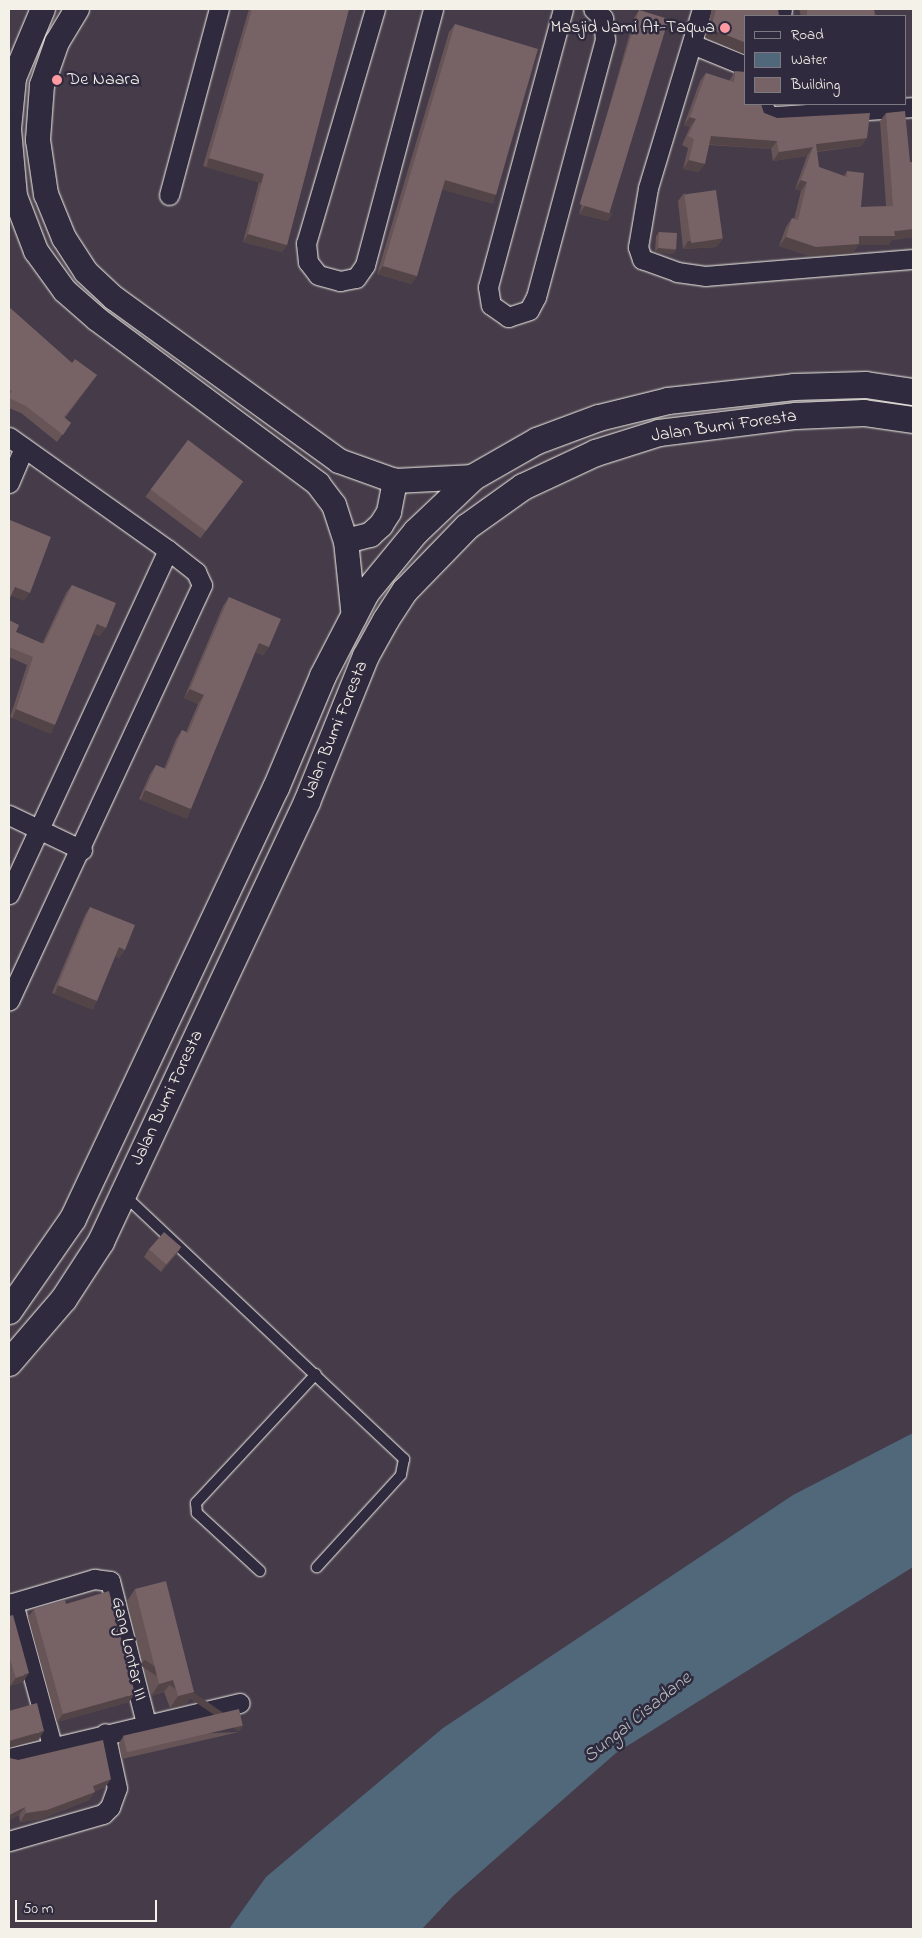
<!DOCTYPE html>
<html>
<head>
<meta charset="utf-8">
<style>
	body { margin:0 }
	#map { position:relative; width:922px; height:1938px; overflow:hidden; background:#453b49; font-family:"Indie Flower",sans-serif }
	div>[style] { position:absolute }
	.water>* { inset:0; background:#50687a }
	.roads { filter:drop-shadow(0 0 1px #f4f1e8) drop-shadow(0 0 1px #f4f1e8) }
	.service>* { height:10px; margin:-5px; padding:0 5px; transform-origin:5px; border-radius:5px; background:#2f2a3d }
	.minor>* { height:19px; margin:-9.5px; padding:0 9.5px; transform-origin:9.5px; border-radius:9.5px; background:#2f2a3d }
	.tertiary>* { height:24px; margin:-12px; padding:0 12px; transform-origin:12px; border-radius:12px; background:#2f2a3d }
	.secondary>* { height:26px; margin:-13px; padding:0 13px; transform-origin:13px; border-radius:13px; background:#2f2a3d }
	.wall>* { inset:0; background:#665457; transform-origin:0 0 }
	.shaded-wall>* { inset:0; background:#534547; transform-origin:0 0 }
	.building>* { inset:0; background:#776265; transform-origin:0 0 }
	.dots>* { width:14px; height:14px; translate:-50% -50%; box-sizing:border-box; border:2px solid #2f2a3d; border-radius:50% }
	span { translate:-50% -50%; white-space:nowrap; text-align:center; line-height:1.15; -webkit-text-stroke:5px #2f2a3d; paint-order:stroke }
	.poi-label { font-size:18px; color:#f4f1e8 }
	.right { translate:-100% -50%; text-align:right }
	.left { translate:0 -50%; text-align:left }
	.street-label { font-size:18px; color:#f4f1e8 }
	.water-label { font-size:19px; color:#b2babc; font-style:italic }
	.frame { position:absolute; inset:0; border:10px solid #f4f1e8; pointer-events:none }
	.legend { position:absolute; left:744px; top:15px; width:162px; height:90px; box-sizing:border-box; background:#2f2a3d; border:1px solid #7e7a81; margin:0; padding:6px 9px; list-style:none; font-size:15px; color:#f4f1e8 }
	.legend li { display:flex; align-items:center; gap:10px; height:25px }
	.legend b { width:25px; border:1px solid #7e7a81 }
	.scale { position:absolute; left:15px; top:1900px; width:142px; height:22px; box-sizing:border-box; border:2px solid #f4f1e8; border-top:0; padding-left:6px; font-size:15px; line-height:18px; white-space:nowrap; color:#f4f1e8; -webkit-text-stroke:4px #2f2a3d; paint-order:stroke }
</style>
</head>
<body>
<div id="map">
	<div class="water">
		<div style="clip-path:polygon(913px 1433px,913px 1567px,616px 1753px,453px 1896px,422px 1929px,229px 1929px,266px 1877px,443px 1728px,793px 1495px)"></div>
	</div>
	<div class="roads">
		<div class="service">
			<div style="left:124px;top:1195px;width:385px;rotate:43.3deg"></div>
			<div style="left:404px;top:1459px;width:16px;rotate:101deg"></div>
			<div style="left:401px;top:1475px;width:125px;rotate:132.4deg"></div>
			<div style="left:260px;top:1571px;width:86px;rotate:-137.4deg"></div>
			<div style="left:197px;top:1513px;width:10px;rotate:-96deg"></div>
			<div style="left:196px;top:1503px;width:176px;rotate:-47.1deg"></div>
		</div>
		<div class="minor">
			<div style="left:375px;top:9px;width:244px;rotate:106.4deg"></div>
			<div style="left:306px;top:243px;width:19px;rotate:84deg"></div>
			<div style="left:308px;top:262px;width:16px;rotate:52deg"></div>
			<div style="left:318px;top:275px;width:23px;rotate:15deg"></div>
			<div style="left:340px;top:281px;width:16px;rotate:-11deg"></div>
			<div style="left:356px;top:278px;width:16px;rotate:-55deg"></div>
			<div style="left:365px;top:265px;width:265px;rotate:-75.1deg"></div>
			<div style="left:563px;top:9px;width:288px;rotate:105.1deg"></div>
			<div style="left:488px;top:287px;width:18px;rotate:81deg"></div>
			<div style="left:491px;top:305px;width:21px;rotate:35deg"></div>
			<div style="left:508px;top:317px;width:22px;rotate:-18deg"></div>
			<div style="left:529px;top:310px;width:15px;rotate:-62deg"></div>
			<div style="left:536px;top:297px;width:266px;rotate:-75deg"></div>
			<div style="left:605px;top:40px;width:22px;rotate:-95deg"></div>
			<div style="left:603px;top:18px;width:13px;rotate:-138deg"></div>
			<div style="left:702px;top:9px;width:187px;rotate:106.8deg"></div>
			<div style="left:648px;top:188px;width:60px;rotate:99.6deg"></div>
			<div style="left:638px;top:247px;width:13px;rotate:72deg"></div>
			<div style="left:642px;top:259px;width:37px;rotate:20deg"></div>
			<div style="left:677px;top:272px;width:28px;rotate:8deg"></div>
			<div style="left:705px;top:276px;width:209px;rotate:-4.7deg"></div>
			<div style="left:781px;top:16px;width:7px;rotate:-82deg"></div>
			<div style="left:692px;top:44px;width:58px;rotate:22.2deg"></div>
			<div style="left:763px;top:104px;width:10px;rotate:73deg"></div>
			<div style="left:766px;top:114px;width:8px;rotate:14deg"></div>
			<div style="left:774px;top:116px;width:139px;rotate:-3.7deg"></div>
			<div style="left:169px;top:195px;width:193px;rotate:-75deg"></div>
			<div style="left:9px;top:437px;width:195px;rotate:35.4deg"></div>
			<div style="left:168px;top:550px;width:36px;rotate:38deg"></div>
			<div style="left:196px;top:572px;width:14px;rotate:65deg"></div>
			<div style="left:202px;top:585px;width:458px;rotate:114.9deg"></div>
			<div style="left:9px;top:483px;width:38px;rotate:-67deg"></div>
			<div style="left:9px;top:815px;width:81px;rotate:25.6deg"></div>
			<div style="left:9px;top:894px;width:379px;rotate:-65.2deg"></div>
			<div style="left:13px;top:1603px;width:148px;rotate:74.7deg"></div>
			<div style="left:9px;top:1604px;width:89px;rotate:-16.4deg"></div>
			<div style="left:94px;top:1579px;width:16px;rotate:7deg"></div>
			<div style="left:110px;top:1581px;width:146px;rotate:75.8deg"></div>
			<div style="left:9px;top:1758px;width:237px;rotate:-13.4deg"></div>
			<div style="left:9px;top:1841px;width:98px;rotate:-16deg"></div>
			<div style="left:103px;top:1814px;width:10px;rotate:-45deg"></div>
			<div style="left:110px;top:1807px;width:20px;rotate:-70deg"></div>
			<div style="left:117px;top:1788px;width:56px;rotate:-102.3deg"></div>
		</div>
		<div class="tertiary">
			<div style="left:43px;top:9px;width:75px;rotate:112.8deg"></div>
			<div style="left:14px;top:78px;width:51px;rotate:95.6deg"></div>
			<div style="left:9px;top:129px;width:67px;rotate:84.9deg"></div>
			<div style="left:15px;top:196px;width:59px;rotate:69.1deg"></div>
			<div style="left:36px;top:251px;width:49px;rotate:54.1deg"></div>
			<div style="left:65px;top:291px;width:43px;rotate:41.2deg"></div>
			<div style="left:97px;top:319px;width:276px;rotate:36.7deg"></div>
			<div style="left:318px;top:484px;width:26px;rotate:53deg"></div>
			<div style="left:334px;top:505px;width:38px;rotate:72deg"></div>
			<div style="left:346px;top:541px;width:77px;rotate:84.1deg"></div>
			<div style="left:77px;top:9px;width:39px;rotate:121deg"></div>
			<div style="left:57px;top:42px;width:46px;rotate:109.2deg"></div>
			<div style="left:42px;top:85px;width:55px;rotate:94.2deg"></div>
			<div style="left:38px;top:140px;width:55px;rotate:81.6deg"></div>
			<div style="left:46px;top:194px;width:48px;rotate:67.8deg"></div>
			<div style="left:64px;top:238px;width:40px;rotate:57.1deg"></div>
			<div style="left:86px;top:272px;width:38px;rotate:43deg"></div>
			<div style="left:114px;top:298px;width:278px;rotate:35.9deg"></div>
			<div style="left:339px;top:461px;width:59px;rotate:19.7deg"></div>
			<div style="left:395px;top:481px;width:79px;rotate:-2.9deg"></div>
			<div style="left:346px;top:541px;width:25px;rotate:-14deg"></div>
			<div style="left:370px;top:535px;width:15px;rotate:-42deg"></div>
			<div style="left:381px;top:525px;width:15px;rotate:-58deg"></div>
			<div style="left:389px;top:512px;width:32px;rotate:-79deg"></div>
		</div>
		<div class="secondary">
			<div style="left:9px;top:1311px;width:112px;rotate:-55.2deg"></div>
			<div style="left:73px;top:1219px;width:476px;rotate:-64.8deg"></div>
			<div style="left:276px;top:788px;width:121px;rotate:-67.2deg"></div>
			<div style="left:323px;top:676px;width:93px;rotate:-62.6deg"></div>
			<div style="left:366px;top:593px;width:79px;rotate:-50.7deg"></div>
			<div style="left:416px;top:532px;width:80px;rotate:-43.5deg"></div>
			<div style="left:474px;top:477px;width:73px;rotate:-29.7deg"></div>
			<div style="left:537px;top:441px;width:66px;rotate:-20.4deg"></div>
			<div style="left:599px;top:418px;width:71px;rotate:-13.8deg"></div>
			<div style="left:668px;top:401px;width:127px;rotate:-6.3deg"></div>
			<div style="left:794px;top:387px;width:72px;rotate:-1.6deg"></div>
			<div style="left:866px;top:385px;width:48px;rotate:8.5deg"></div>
			<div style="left:9px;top:1363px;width:84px;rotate:-49.3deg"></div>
			<div style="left:64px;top:1299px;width:68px;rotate:-57deg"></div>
			<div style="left:101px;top:1242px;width:486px;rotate:-64.9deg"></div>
			<div style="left:307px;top:802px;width:157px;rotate:-68deg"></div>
			<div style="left:366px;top:656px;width:41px;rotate:-60.9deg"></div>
			<div style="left:386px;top:620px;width:35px;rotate:-57deg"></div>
			<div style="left:405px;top:591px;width:89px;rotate:-45.9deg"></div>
			<div style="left:467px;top:527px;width:69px;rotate:-35.5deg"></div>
			<div style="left:523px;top:487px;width:81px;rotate:-25deg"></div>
			<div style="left:596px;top:453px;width:66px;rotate:-17.6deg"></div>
			<div style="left:659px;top:433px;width:138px;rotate:-7.1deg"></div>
			<div style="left:796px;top:416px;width:68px;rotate:-2.5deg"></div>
			<div style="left:864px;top:413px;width:49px;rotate:8.1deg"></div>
		</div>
	</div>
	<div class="wall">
		<div style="clip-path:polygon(249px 9px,349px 9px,287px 245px,282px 252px,243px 242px,259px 182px,203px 166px)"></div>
		<div style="clip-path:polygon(712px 9px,778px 9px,705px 37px)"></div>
		<div style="clip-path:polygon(792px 9px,874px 9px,876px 16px,801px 16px,799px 9px,793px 10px)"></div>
		<div style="clip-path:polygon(639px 10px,608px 221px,579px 214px,634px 18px)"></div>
		<div style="clip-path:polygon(455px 24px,491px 203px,442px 189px,417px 276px,411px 284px,377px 274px,449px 32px)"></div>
		<div style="clip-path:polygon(735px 71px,764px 113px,777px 118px,867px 138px,861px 146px,817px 152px,819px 167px,844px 176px,847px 171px,861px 207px,886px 206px,880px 121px,886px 113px,910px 162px,913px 162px,913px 237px,892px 240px,888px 245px,858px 245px,853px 253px,810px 256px,779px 246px,786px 227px,792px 218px,794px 219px,801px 191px,795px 189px,807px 156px,773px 161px,771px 149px,709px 145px,699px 172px,683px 169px,688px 148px,682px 145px,690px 127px,684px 125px,700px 81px,706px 73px,729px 81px)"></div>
		<div style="clip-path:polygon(684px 193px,717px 247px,683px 249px,678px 201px)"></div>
		<div style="clip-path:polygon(659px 232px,676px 250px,673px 254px,655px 252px,656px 236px)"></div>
		<div style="clip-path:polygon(9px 307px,72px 363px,97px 375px,65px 418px,71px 423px,57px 442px,21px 413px,9px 408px)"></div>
		<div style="left:188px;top:440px;width:69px;height:71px;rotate:37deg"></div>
		<div style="clip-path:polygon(72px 585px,100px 636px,93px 633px,49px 733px,10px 717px,27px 665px,9px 657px,9px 620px,16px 632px,42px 644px,66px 593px)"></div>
		<div style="clip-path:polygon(229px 597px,269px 647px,263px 655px,255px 652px,185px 818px,139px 799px,150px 774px,156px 765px,164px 769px,176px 739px,182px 730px,186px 732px,198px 704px,184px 698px,223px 606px)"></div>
		<div style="clip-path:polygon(90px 907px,125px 950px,119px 958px,115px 956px,91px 1009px,52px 993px,85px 915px)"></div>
		<div style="clip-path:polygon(181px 1247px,176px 1255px,161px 1272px,144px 1257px,149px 1249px)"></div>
		<div style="clip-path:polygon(135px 1589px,194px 1692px,186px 1704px,170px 1708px,164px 1692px,151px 1696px,127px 1601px)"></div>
		<div style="clip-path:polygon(34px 1609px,129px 1702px,57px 1722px,28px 1617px)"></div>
		<div style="clip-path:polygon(9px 1616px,23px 1682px,10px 1686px,9px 1684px)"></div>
		<div style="clip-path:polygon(239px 1732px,122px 1759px,119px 1743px,123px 1737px)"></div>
		<div style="clip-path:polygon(9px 1758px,18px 1760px,111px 1779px,105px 1787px,95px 1791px,89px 1800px,41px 1819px,20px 1822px,19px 1815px,9px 1820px)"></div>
	</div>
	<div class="shaded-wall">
		<div style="clip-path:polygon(711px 29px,746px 43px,746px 55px,705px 37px)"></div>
		<div style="clip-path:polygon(690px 117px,696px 119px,690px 127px,684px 125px)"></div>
		<div style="clip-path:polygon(711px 136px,777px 141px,771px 149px,705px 144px)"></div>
		<div style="clip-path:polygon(867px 138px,861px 146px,811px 152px,816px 144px)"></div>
		<div style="clip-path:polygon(813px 147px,807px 156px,773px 161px,779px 152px)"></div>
		<div style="left:209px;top:158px;width:57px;height:10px;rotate:16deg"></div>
		<div style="clip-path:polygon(689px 160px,705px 164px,699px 172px,683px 169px)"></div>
		<div style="left:445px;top:180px;width:53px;height:10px;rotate:16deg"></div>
		<div style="clip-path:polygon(801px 180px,807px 182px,801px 191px,795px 189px)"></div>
		<div style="clip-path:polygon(585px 206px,613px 213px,608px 221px,579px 214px)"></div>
		<div style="clip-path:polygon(913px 229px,913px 237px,892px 240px,888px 245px,858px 245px,853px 253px,810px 256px,779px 246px,786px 237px,859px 236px)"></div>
		<div style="clip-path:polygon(248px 234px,287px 245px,282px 252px,243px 242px)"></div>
		<div style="clip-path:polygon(723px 239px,717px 247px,683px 249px,688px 241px)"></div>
		<div style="clip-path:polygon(658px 248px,676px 250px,673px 254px,655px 252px)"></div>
		<div style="clip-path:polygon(383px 266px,417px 276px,411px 284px,377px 274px)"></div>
		<div style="clip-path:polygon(15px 587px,30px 593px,24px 601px,9px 595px)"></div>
		<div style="clip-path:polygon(97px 624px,106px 628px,100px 636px,91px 632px)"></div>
		<div style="clip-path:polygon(259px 643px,269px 647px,263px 655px,253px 651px)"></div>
		<div style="clip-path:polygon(190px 689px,204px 695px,198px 704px,184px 698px)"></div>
		<div style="left:16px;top:709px;width:42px;height:10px;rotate:22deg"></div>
		<div style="left:145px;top:790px;width:50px;height:11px;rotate:22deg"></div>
		<div style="clip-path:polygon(119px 947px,125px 950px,119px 958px,113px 955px)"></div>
		<div style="left:58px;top:985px;width:42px;height:10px;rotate:22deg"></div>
		<div style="clip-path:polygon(181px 1247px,176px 1255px,161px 1272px,166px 1264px)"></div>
		<div style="clip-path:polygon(29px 1673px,23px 1682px,10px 1686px,16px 1678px)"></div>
		<div style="clip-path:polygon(173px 1680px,164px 1692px,151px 1696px,159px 1684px)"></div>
		<div style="clip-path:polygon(194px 1692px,186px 1704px,170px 1708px,178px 1696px)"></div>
		<div style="clip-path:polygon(135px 1694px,129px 1702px,57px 1722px,63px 1714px)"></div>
		<div style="left:243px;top:1726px;width:7px;height:119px;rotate:124deg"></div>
		<div style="clip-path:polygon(44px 1731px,39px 1739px,9px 1748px,9px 1741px)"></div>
		<div style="clip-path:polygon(111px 1779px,105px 1787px,87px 1794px,93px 1786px)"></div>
		<div style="clip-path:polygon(95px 1792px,89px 1800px,41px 1819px,20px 1822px,26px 1813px)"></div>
		<div style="clip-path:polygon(25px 1807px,19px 1815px,9px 1820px,9px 1815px)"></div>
	</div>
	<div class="building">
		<div style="clip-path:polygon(252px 9px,349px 9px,287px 245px,248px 234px,264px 174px,209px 158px)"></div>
		<div style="clip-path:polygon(716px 9px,778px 9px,779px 15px,779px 16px,746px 16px,746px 43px,711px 29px)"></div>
		<div style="left:807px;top:9px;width:67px;height:7px"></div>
		<div style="left:639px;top:10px;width:31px;height:203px;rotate:17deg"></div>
		<div style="clip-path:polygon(455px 24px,538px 49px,496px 195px,445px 180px,417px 276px,383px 266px)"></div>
		<div style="clip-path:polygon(735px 71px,746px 72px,746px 104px,761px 104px,764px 113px,777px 118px,870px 113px,867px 138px,816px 144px,819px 167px,847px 177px,847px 171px,864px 173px,861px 207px,893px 206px,886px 113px,905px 111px,910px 162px,913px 162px,913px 229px,894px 231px,895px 236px,859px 236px,859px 244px,816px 247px,786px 237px,792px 218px,798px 220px,807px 182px,801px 180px,813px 147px,779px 152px,777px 141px,711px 136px,705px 164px,689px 160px,694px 139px,688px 136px,696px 119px,690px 117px,706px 73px,734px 82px)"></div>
		<div style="left:716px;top:190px;width:49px;height:32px;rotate:82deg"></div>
		<div style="left:659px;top:232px;width:18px;height:16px;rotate:3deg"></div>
		<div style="clip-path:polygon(9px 307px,72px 363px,75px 359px,97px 375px,64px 417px,71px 423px,63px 435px,26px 406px,9px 398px,9px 396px,12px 391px,9px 389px)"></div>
		<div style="left:188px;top:440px;width:69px;height:62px;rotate:37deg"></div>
		<div style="clip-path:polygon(10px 520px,51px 537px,30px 593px,15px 587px,9px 600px,9px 524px)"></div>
		<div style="clip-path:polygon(72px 585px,116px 603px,106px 628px,97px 624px,55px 725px,16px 709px,33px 657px,9px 647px,9px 620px,19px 625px,16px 632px,44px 644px)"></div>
		<div style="clip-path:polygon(229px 597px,281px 619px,269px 647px,259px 643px,191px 809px,145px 790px,156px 765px,166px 769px,182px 730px,188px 733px,204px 695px,190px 689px)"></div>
		<div style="clip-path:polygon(90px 907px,135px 925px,125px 950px,119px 947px,97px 1001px,58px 985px)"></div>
		<div style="left:164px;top:1232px;width:23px;height:23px;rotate:41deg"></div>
		<div style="clip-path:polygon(166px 1581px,194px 1692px,178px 1696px,173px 1680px,159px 1684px,135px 1589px)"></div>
		<div style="clip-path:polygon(109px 1591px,135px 1694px,63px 1714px,34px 1609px,65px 1600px,66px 1604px)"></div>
		<div style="clip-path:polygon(13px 1615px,29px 1673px,16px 1678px,9px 1657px,9px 1616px)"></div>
		<div style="clip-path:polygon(37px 1703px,44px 1731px,9px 1741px,9px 1711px)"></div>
		<div style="left:239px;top:1709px;width:17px;height:119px;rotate:77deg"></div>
		<div style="clip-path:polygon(103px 1740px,111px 1779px,93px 1786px,95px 1792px,47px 1810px,26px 1813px,25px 1807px,9px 1815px,9px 1758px,18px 1760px)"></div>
	</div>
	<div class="dots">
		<div style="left:725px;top:28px;background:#ff9aa2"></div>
		<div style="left:57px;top:80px;background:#ff9aa2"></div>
	</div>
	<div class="poi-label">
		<span class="right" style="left:715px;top:28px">Masjid Jami At-Taqwa</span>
		<span class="left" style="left:67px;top:80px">De Naara</span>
	</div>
	<div class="street-label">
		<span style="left:724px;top:427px;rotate:-8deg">Jalan Bumi Foresta</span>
		<span style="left:336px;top:730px;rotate:-68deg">Jalan Bumi Foresta</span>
		<span style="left:168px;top:1098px;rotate:-65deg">Jalan Bumi Foresta</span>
		<span style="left:128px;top:1649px;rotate:77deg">Gang Lontar III</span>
	</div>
	<div class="water-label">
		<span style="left:638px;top:1718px;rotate:-39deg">Sungai Cisadane</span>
	</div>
	<div class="frame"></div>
	<ul class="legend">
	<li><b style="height:6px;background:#2f2a3d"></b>Road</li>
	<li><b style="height:14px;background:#50687a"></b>Water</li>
	<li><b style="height:14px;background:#776265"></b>Building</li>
	</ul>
	<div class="scale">50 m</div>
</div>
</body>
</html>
